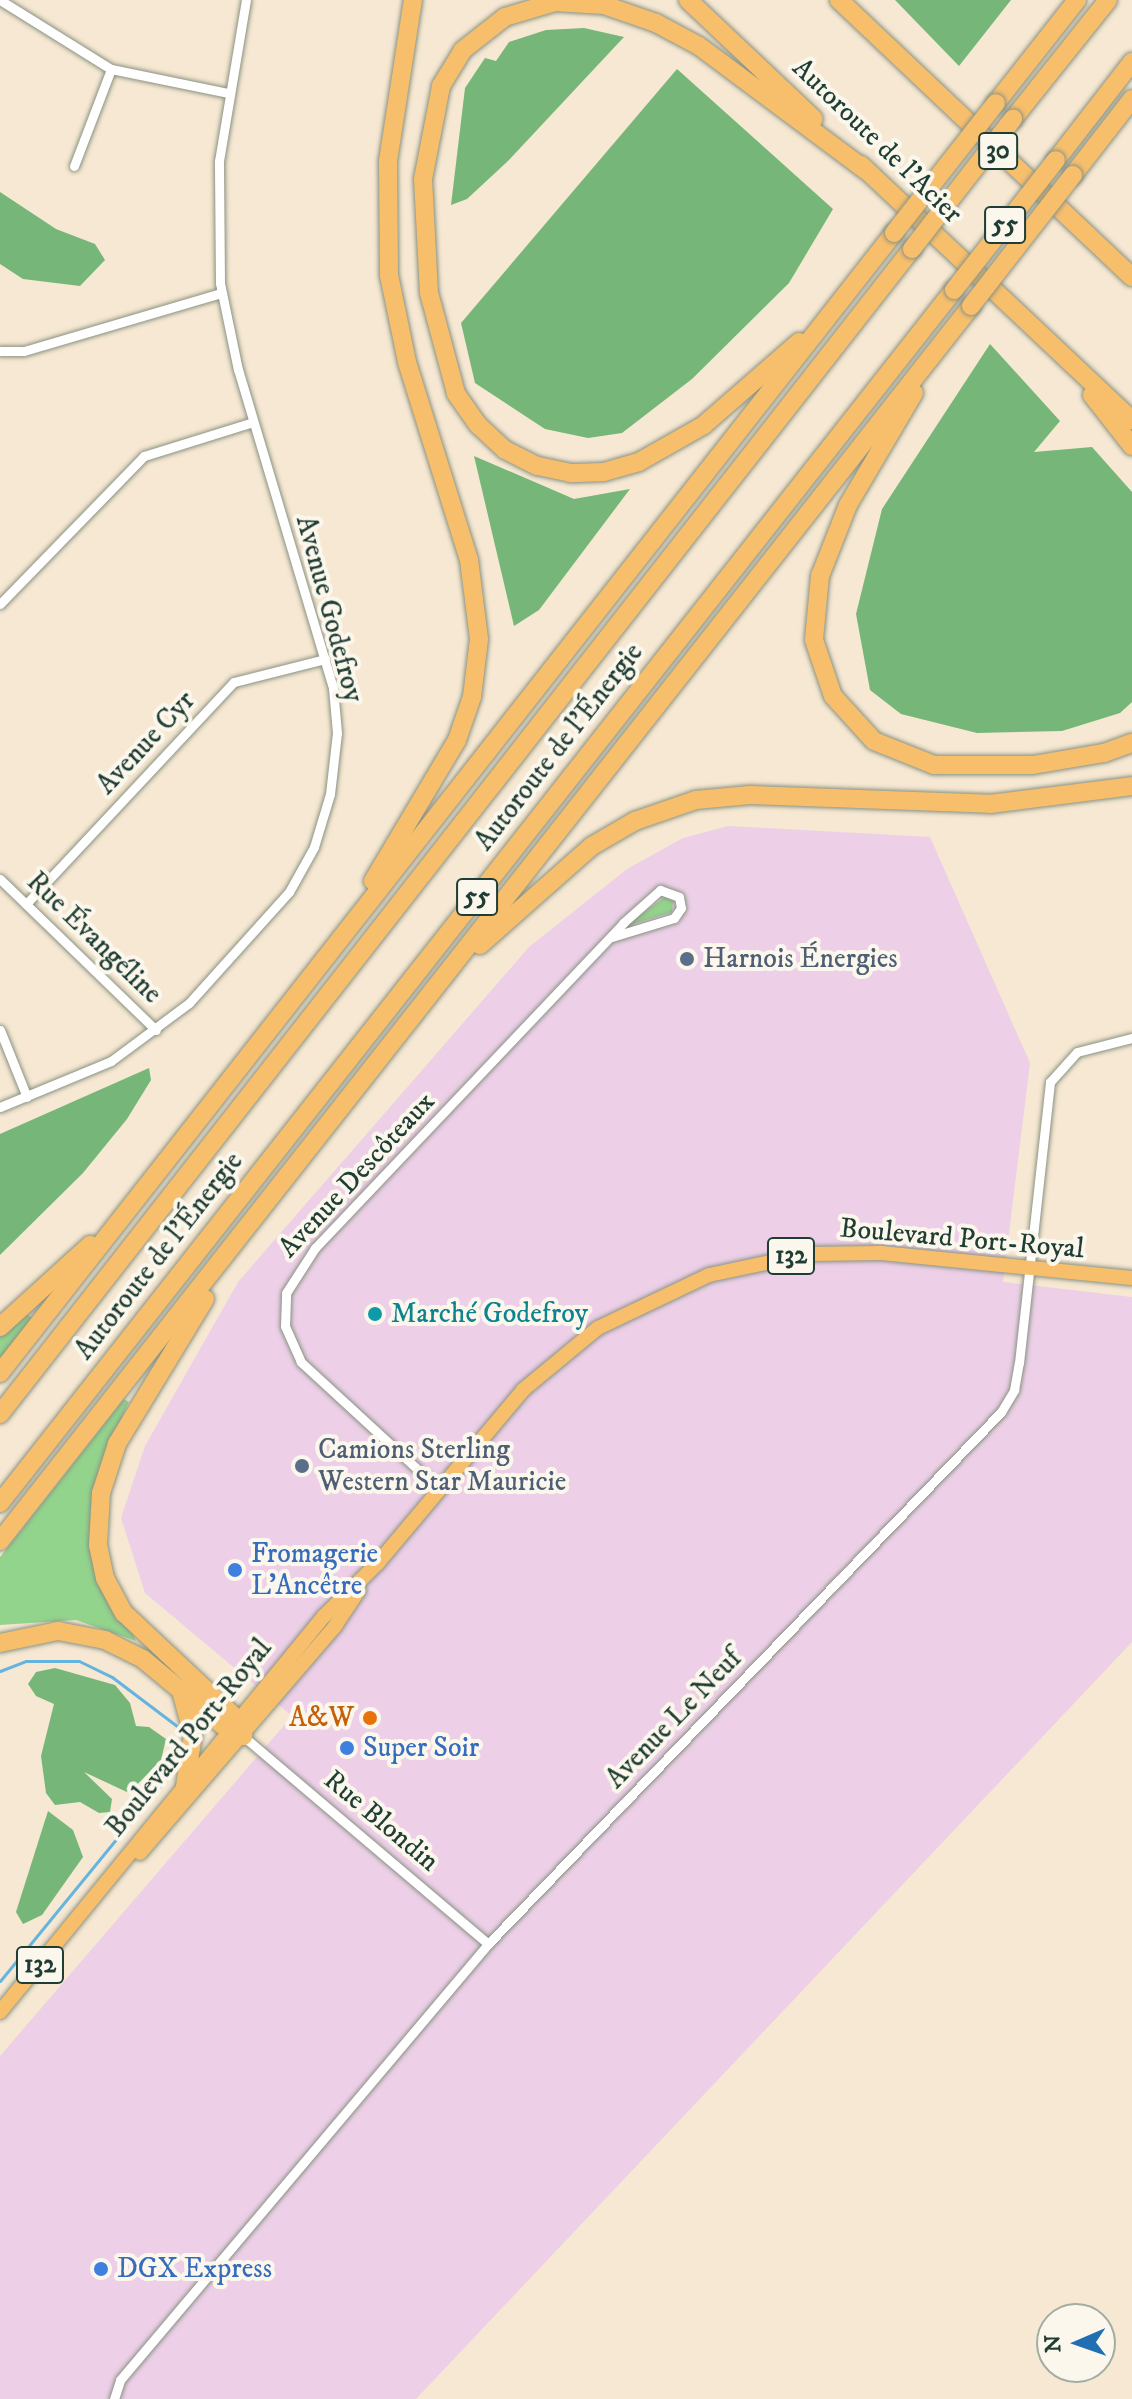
<!DOCTYPE html>
<html>
<head>
<meta charset="utf-8">
<style>
	body { margin:0 }
	#map { position:relative; width:1132px; height:2399px; overflow:hidden; background:#f6e8d2; font-family:"IM FELL DW Pica",serif }
	div>[style] { position:absolute }
	.built>* { inset:0; background:#edd0e8 }
	.green>* { inset:0; background:#93d48c }
	.forest>* { inset:0; background:#76b678 }
	.stream>* { height:3px; margin:-1.5px; padding:0 1.5px; transform-origin:1.5px; border-radius:1.5px; background:#65b4e0 }
	.roads { filter:drop-shadow(0 0 2px #8a9283) drop-shadow(0 0 2px #8a9283) }
	.street>* { height:9px; margin:-4.5px; padding:0 4.5px; transform-origin:4.5px; border-radius:4.5px; background:#fff }
	.primary>* { height:14px; margin:-7px; padding:0 7px; transform-origin:7px; border-radius:7px; background:#f7bf6c }
	.highway>* { height:18px; margin:-9px; padding:0 9px; transform-origin:9px; border-radius:9px; background:#f7bf6c }
	.bridges { filter:drop-shadow(0 0 2px #8a9283) drop-shadow(0 0 2px #8a9283) }
	.highway-bridge>* { height:18px; margin:-9px; padding:0 9px; transform-origin:9px; border-radius:9px; background:#f7bf6c }
	.dots>* { width:22px; height:22px; translate:-50% -50%; box-sizing:border-box; border:4px solid #fbf7ec; border-radius:50% }
	span { translate:-50% -50%; white-space:nowrap; text-align:center; line-height:1.15; -webkit-text-stroke:8px #fbf7ec; paint-order:stroke }
	.shield-label span { padding:2px 6px; background:#fbf7ec; border:2px solid; border-radius:6px; -webkit-text-stroke-width:0 }
	.shield-label { font-size:26px; color:#1f3d34; font-weight:700 }
	.street-label { font-size:28px; color:#1f3d34 }
	.service-label { font-size:28px; color:#4e5e75 }
	.left { translate:0 -50%; text-align:left }
	.culture-label { font-size:28px; color:#0d838f }
	.shop-label { font-size:28px; color:#366cbe }
	.food-label { font-size:28px; color:#c56008 }
	.right { translate:-100% -50%; text-align:right }
	.north { position:absolute; left:1036px; top:2303px; width:80px; height:80px; box-sizing:border-box; background:#fbf7ec; border:2px solid #a3ada2; border-radius:50%; rotate:268deg; font-size:22px; font-weight:700; line-height:32px; text-align:center; color:#1f3d34 }
	.north::after { content:''; display:block; margin:auto; width:28px; height:36px; background:#1f6fb2; clip-path:polygon(50% 0,100% 100%,50% 72%,0 100%) }
</style>
</head>
<body>
<div id="map">
	<div class="built">
		<div style="clip-path:polygon(728px 826px,930px 837px,1030px 1063px,1003px 1282px,1132px 1297px,1132px 1642px,416px 2399px,0 2399px,0 2056px,292px 1716px,145px 1593px,121px 1518px,145px 1446px,238px 1282px,529px 947px,627px 869px,683px 838px)"></div>
	</div>
	<div class="green">
		<div style="clip-path:polygon(665px 897px,673px 901px,672px 912px,626px 926px)"></div>
		<div style="clip-path:polygon(26px 1314px,33px 1318px,0 1362px,0 1336px)"></div>
		<div style="clip-path:polygon(124px 1399px,129px 1402px,112px 1439px,92px 1537px,136px 1641px,76px 1620px,0 1625px,0 1557px)"></div>
	</div>
	<div class="forest">
		<div style="clip-path:polygon(895px 0,1011px 0,959px 66px)"></div>
		<div style="clip-path:polygon(584px 28px,624px 37px,508px 161px,467px 199px,451px 205px,465px 88px,485px 58px,496px 61px,509px 42px,546px 30px)"></div>
		<div style="clip-path:polygon(677px 69px,833px 209px,789px 283px,692px 379px,622px 433px,588px 438px,545px 429px,475px 383px,461px 323px)"></div>
		<div style="clip-path:polygon(0 192px,56px 229px,95px 244px,105px 260px,80px 286px,23px 279px,0 264px)"></div>
		<div style="clip-path:polygon(990px 344px,1060px 421px,1034px 452px,1092px 447px,1132px 492px,1132px 702px,1120px 713px,1062px 731px,977px 733px,901px 714px,870px 690px,856px 614px,882px 509px)"></div>
		<div style="clip-path:polygon(474px 456px,574px 499px,630px 489px,539px 610px,514px 626px)"></div>
		<div style="clip-path:polygon(149px 1068px,151px 1080px,127px 1119px,83px 1173px,0 1255px,0 1134px)"></div>
		<div style="clip-path:polygon(55px 1668px,115px 1685px,130px 1703px,136px 1726px,149px 1727px,166px 1739px,161px 1760px,129px 1793px,84px 1772px,112px 1799px,110px 1812px,99px 1813px,80px 1802px,55px 1805px,46px 1793px,41px 1756px,54px 1704px,36px 1696px,28px 1684px,36px 1672px)"></div>
		<div style="clip-path:polygon(48px 1811px,73px 1830px,83px 1857px,42px 1915px,23px 1924px,16px 1912px)"></div>
	</div>
	<div class="stream">
		<div style="left:0;top:1671px;width:28px;rotate:-21deg"></div>
		<div style="left:26px;top:1661px;width:53px"></div>
		<div style="left:79px;top:1661px;width:37px;rotate:26deg"></div>
		<div style="left:112px;top:1677px;width:83px;rotate:37.1deg"></div>
		<div style="left:0;top:1981px;width:270px;rotate:-50.7deg"></div>
	</div>
	<div class="roads">
		<div class="street">
			<div style="left:0;top:0;width:131px;rotate:31.9deg"></div>
			<div style="left:111px;top:69px;width:119px;rotate:11.6deg"></div>
			<div style="left:74px;top:166px;width:104px;rotate:-69.1deg"></div>
			<div style="left:0;top:351px;width:24px"></div>
			<div style="left:24px;top:351px;width:205px;rotate:-16.4deg"></div>
			<div style="left:0;top:604px;width:206px;rotate:-45.8deg"></div>
			<div style="left:144px;top:456px;width:114px;rotate:-17.3deg"></div>
			<div style="left:0;top:879px;width:217px;rotate:44.1deg"></div>
			<div style="left:26px;top:904px;width:304px;rotate:-46.9deg"></div>
			<div style="left:234px;top:682px;width:94px;rotate:-14.2deg"></div>
			<div style="left:0;top:1030px;width:72px;rotate:68.1deg"></div>
			<div style="left:0;top:1107px;width:120px;rotate:-22.5deg"></div>
			<div style="left:111px;top:1061px;width:97px;rotate:-36.6deg"></div>
			<div style="left:189px;top:1003px;width:149px;rotate:-48deg"></div>
			<div style="left:289px;top:892px;width:51px;rotate:-60.9deg"></div>
			<div style="left:314px;top:847px;width:55px;rotate:-73.2deg"></div>
			<div style="left:330px;top:794px;width:61px;rotate:-83.5deg"></div>
			<div style="left:337px;top:733px;width:45px;rotate:-95.1deg"></div>
			<div style="left:333px;top:688px;width:332px;rotate:-106.6deg"></div>
			<div style="left:238px;top:370px;width:89px;rotate:-101.7deg"></div>
			<div style="left:220px;top:283px;width:122px;rotate:-90.5deg"></div>
			<div style="left:219px;top:161px;width:163px;rotate:-80.5deg"></div>
			<div style="left:439px;top:1489px;width:188px;rotate:-137.4deg"></div>
			<div style="left:301px;top:1362px;width:39px;rotate:-114deg"></div>
			<div style="left:285px;top:1326px;width:33px;rotate:-88deg"></div>
			<div style="left:286px;top:1293px;width:54px;rotate:-57.2deg"></div>
			<div style="left:315px;top:1248px;width:448px;rotate:-46.5deg"></div>
			<div style="left:623px;top:923px;width:50px;rotate:-41.7deg"></div>
			<div style="left:660px;top:890px;width:20px;rotate:20deg"></div>
			<div style="left:679px;top:897px;width:11px;rotate:80deg"></div>
			<div style="left:681px;top:908px;width:12px;rotate:125deg"></div>
			<div style="left:674px;top:918px;width:65px;rotate:163deg"></div>
			<div style="left:243px;top:1736px;width:321px;rotate:40.3deg"></div>
			<div style="left:114px;top:2399px;width:20px;rotate:-72deg"></div>
			<div style="left:120px;top:2380px;width:571px;rotate:-49.83deg"></div>
			<div style="left:488px;top:1944px;width:739px;rotate:-46.04deg"></div>
			<div style="left:1001px;top:1412px;width:26px;rotate:-59deg"></div>
			<div style="left:1014px;top:1390px;width:27px;rotate:-80deg"></div>
			<div style="left:1019px;top:1363px;width:283px;rotate:-83.7deg"></div>
			<div style="left:1050px;top:1082px;width:40px;rotate:-48deg"></div>
			<div style="left:1077px;top:1052px;width:57px;rotate:-14.3deg"></div>
		</div>
		<div class="primary">
			<div style="left:140px;top:1853px;width:299px;rotate:-49.3deg"></div>
			<div style="left:335px;top:1626px;width:43px;rotate:-56.3deg"></div>
			<div style="left:0;top:2012px;width:512px;rotate:-50.71deg"></div>
			<div style="left:324px;top:1616px;width:76px;rotate:-44.5deg"></div>
			<div style="left:378px;top:1563px;width:226px;rotate:-50deg"></div>
			<div style="left:523px;top:1390px;width:97px;rotate:-39.6deg"></div>
			<div style="left:598px;top:1328px;width:123px;rotate:-25.5deg"></div>
			<div style="left:709px;top:1275px;width:102px;rotate:-11.9deg"></div>
			<div style="left:809px;top:1254px;width:72px;rotate:-0.8deg"></div>
			<div style="left:881px;top:1253px;width:252px;rotate:5.7deg"></div>
		</div>
		<div class="highway">
			<div style="left:688px;top:0;width:173px;rotate:43.4deg"></div>
			<div style="left:839px;top:0;width:403px;rotate:43.4deg"></div>
			<div style="left:996px;top:103px;width:131px;rotate:-51.8deg"></div>
			<div style="left:1013px;top:119px;width:152px;rotate:-51.4deg"></div>
			<div style="left:1056px;top:160px;width:124px;rotate:-52.2deg"></div>
			<div style="left:861px;top:165px;width:372px;rotate:43.3deg"></div>
			<div style="left:1073px;top:175px;width:96px;rotate:-52.2deg"></div>
			<div style="left:799px;top:342px;width:126px;rotate:138.9deg"></div>
			<div style="left:704px;top:425px;width:75px;rotate:150.4deg"></div>
			<div style="left:639px;top:462px;width:36px;rotate:164deg"></div>
			<div style="left:604px;top:472px;width:33px;rotate:178deg"></div>
			<div style="left:571px;top:473px;width:35px;rotate:-168deg"></div>
			<div style="left:537px;top:466px;width:36px;rotate:-153deg"></div>
			<div style="left:505px;top:450px;width:37px;rotate:-137deg"></div>
			<div style="left:478px;top:425px;width:39px;rotate:-125deg"></div>
			<div style="left:456px;top:393px;width:104px;rotate:-105.1deg"></div>
			<div style="left:429px;top:293px;width:114px;rotate:-93deg"></div>
			<div style="left:423px;top:179px;width:95px;rotate:-79deg"></div>
			<div style="left:441px;top:86px;width:42px;rotate:-58.6deg"></div>
			<div style="left:463px;top:50px;width:53px;rotate:-38.2deg"></div>
			<div style="left:505px;top:17px;width:52px;rotate:-16.7deg"></div>
			<div style="left:555px;top:2px;width:49px;rotate:3.5deg"></div>
			<div style="left:604px;top:5px;width:55px;rotate:19.1deg"></div>
			<div style="left:656px;top:23px;width:49px;rotate:28.1deg"></div>
			<div style="left:699px;top:46px;width:209px;rotate:36.7deg"></div>
			<div style="left:914px;top:393px;width:130px;rotate:120.5deg"></div>
			<div style="left:848px;top:505px;width:76px;rotate:111.5deg"></div>
			<div style="left:820px;top:576px;width:64px;rotate:95.4deg"></div>
			<div style="left:814px;top:640px;width:59px;rotate:71.3deg"></div>
			<div style="left:833px;top:696px;width:61px;rotate:47.7deg"></div>
			<div style="left:874px;top:741px;width:65px;rotate:21.8deg"></div>
			<div style="left:934px;top:765px;width:99px"></div>
			<div style="left:1033px;top:765px;width:72px;rotate:-9.6deg"></div>
			<div style="left:1104px;top:753px;width:30px;rotate:-20deg"></div>
			<div style="left:1092px;top:395px;width:65px;rotate:51.9deg"></div>
			<div style="left:373px;top:881px;width:164px;rotate:-59.2deg"></div>
			<div style="left:457px;top:740px;width:46px;rotate:-70.8deg"></div>
			<div style="left:472px;top:697px;width:58px;rotate:-83.1deg"></div>
			<div style="left:479px;top:639px;width:80px;rotate:-97.2deg"></div>
			<div style="left:469px;top:560px;width:207px;rotate:-107.4deg"></div>
			<div style="left:407px;top:362px;width:89px;rotate:-101.7deg"></div>
			<div style="left:389px;top:275px;width:114px;rotate:-90.5deg"></div>
			<div style="left:388px;top:161px;width:163px;rotate:-81.2deg"></div>
			<div style="left:480px;top:945px;width:149px;rotate:-41.5deg"></div>
			<div style="left:592px;top:846px;width:50px;rotate:-30.2deg"></div>
			<div style="left:635px;top:821px;width:65px;rotate:-19deg"></div>
			<div style="left:696px;top:800px;width:54px;rotate:-5.3deg"></div>
			<div style="left:750px;top:795px;width:240px;rotate:2.1deg"></div>
			<div style="left:990px;top:804px;width:143px;rotate:-7.2deg"></div>
			<div style="left:205px;top:1299px;width:170px;rotate:121.3deg"></div>
			<div style="left:117px;top:1444px;width:52px;rotate:108.1deg"></div>
			<div style="left:101px;top:1493px;width:52px;rotate:93.3deg"></div>
			<div style="left:98px;top:1545px;width:34px;rotate:78deg"></div>
			<div style="left:105px;top:1578px;width:40px;rotate:62deg"></div>
			<div style="left:124px;top:1613px;width:155px;rotate:43.2deg"></div>
			<div style="left:237px;top:1719px;width:18px;rotate:71deg"></div>
			<div style="left:0;top:1327px;width:122px;rotate:-42.3deg"></div>
			<div style="left:0;top:1373px;width:1449px;rotate:-51.9deg"></div>
			<div style="left:0;top:1414px;width:1480px;rotate:-51.95deg"></div>
			<div style="left:0;top:1503px;width:1543px;rotate:-51.82deg"></div>
			<div style="left:0;top:1541px;width:1571px;rotate:-51.82deg"></div>
			<div style="left:0;top:1643px;width:59px;rotate:-11.7deg"></div>
			<div style="left:58px;top:1631px;width:48px;rotate:10.8deg"></div>
			<div style="left:105px;top:1640px;width:42px;rotate:26.6deg"></div>
			<div style="left:143px;top:1659px;width:114px;rotate:39.7deg"></div>
			<div style="left:231px;top:1732px;width:13px;rotate:18deg"></div>
			<div style="left:181px;top:1691px;width:46px;rotate:74.7deg"></div>
			<div style="left:193px;top:1735px;width:52px;rotate:98.9deg"></div>
		</div>
	</div>
	<div class="bridges">
		<div class="highway-bridge">
			<div style="left:894px;top:233px;width:165px;rotate:-51.9deg"></div>
			<div style="left:912px;top:249px;width:165px;rotate:-52.2deg"></div>
			<div style="left:954px;top:290px;width:165px;rotate:-51.9deg"></div>
			<div style="left:971px;top:306px;width:166px;rotate:-52.1deg"></div>
		</div>
	</div>
	<div class="dots">
		<div style="left:687px;top:959px;background:#5c6f8a"></div>
		<div style="left:375px;top:1314px;background:#0f9aa8"></div>
		<div style="left:302px;top:1466px;background:#5c6f8a"></div>
		<div style="left:235px;top:1570px;background:#3f7fe0"></div>
		<div style="left:370px;top:1718px;background:#e8710a"></div>
		<div style="left:347px;top:1748px;background:#3f7fe0"></div>
		<div style="left:101px;top:2269px;background:#3f7fe0"></div>
	</div>
	<div class="shield-label">
		<span style="left:998px;top:151px">30</span>
		<span style="left:1005px;top:225px">55</span>
		<span style="left:477px;top:897px">55</span>
		<span style="left:791px;top:1256px">132</span>
		<span style="left:40px;top:1965px">132</span>
	</div>
	<div class="street-label">
		<span style="left:877px;top:141px;rotate:44deg">Autoroute de l'Acier</span>
		<span style="left:329px;top:609px;rotate:75deg">Avenue Godefroy</span>
		<span style="left:146px;top:743px;rotate:-47deg">Avenue Cyr</span>
		<span style="left:559px;top:747px;rotate:-52deg">Autoroute de l'Énergie</span>
		<span style="left:94px;top:938px;rotate:44deg">Rue Évangéline</span>
		<span style="left:357px;top:1175px;rotate:-47deg">Avenue Descôteaux</span>
		<span style="left:962px;top:1239px;rotate:5deg">Boulevard Port-Royal</span>
		<span style="left:159px;top:1256px;rotate:-52deg">Autoroute de l'Énergie</span>
		<span style="left:674px;top:1719px;rotate:-46deg">Avenue Le Neuf</span>
		<span style="left:189px;top:1738px;rotate:-51deg">Boulevard Port-Royal</span>
		<span style="left:381px;top:1821px;rotate:40deg">Rue Blondin</span>
	</div>
	<div class="service-label">
		<span class="left" style="left:703px;top:959px">Harnois Énergies</span>
		<span class="left" style="left:318px;top:1466px">Camions Sterling<br>Western Star Mauricie</span>
	</div>
	<div class="culture-label">
		<span class="left" style="left:391px;top:1314px">Marché Godefroy</span>
	</div>
	<div class="shop-label">
		<span class="left" style="left:251px;top:1570px">Fromagerie<br>L'Ancêtre</span>
		<span class="left" style="left:363px;top:1748px">Super Soir</span>
		<span class="left" style="left:117px;top:2269px">DGX Express</span>
	</div>
	<div class="food-label">
		<span class="right" style="left:354px;top:1718px">A&amp;W</span>
	</div>
	<div class="north">N</div>
</div>
</body>
</html>
